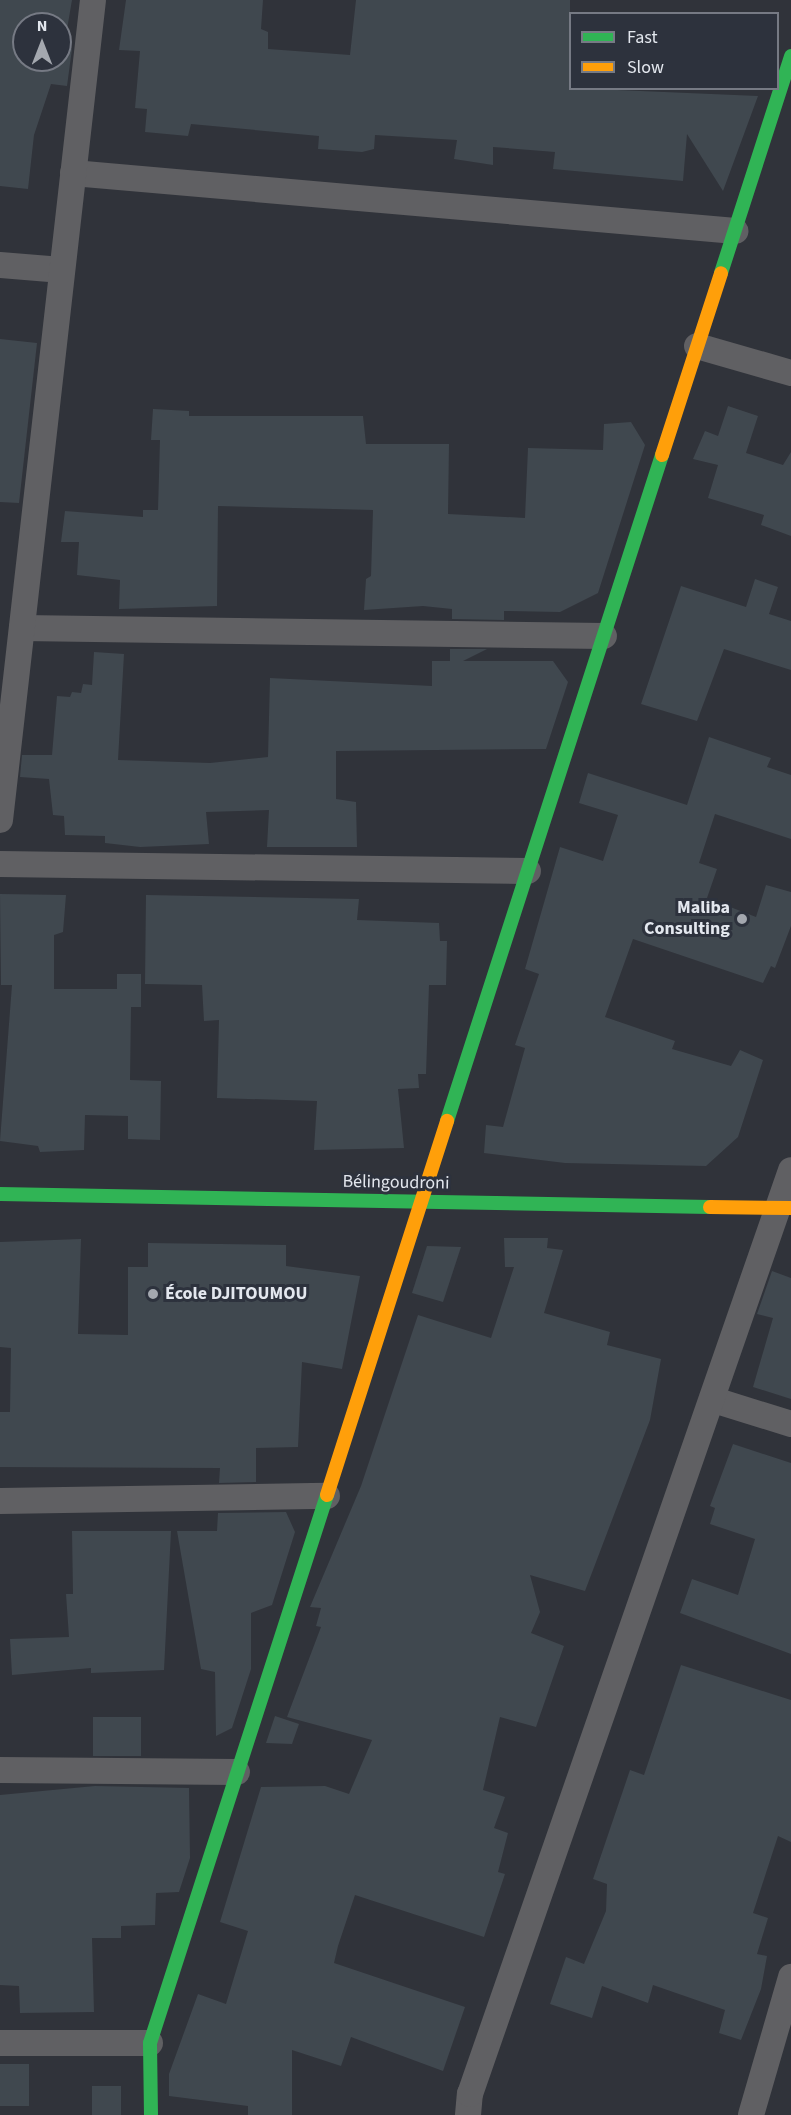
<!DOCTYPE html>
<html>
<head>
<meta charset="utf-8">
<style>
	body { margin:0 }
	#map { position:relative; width:791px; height:2115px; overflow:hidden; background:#30333a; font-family:"Source Sans 3",sans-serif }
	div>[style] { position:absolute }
	.building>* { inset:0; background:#40484f; transform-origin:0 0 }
	.street>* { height:26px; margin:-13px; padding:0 13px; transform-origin:13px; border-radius:13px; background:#606063 }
	.fast>* { height:14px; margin:-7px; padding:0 7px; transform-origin:7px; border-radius:7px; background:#30b455 }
	.slow>* { height:14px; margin:-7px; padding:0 7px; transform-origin:7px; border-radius:7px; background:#ff9f0a }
	.dots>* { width:16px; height:16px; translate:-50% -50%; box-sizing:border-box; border:3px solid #2d323d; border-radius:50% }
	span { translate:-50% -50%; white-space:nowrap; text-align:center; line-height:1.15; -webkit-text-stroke:6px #2d323d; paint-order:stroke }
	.poi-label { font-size:18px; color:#e3e7ee; font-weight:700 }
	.right { translate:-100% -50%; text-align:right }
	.left { translate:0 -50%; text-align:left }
	.street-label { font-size:18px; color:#e3e7ee }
	.legend { position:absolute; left:569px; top:12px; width:210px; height:78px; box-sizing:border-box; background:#2d323d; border:2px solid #767a84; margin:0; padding:8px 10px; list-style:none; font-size:18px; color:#e3e7ee }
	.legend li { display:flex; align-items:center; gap:12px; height:30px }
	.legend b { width:30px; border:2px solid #767a84 }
	.north { position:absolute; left:12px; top:12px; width:60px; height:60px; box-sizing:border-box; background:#2d323d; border:2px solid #767a84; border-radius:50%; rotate:0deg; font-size:16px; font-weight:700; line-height:24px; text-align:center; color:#e3e7ee }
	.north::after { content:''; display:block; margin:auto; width:21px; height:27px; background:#a4a8af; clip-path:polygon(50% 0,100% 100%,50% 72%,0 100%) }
</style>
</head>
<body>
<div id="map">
	<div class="building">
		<div style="clip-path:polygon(evenodd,0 0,72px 0,64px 47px,72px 49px,67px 86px,51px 84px,34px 135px,28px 189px,0 186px,0 0,24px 24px,60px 24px,60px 60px,24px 60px,24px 24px)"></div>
		<div style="clip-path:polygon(126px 0,263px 0,261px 29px,268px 32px,268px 49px,350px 55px,356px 0,570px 0,570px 88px,758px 96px,723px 191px,687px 134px,683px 181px,553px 169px,555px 152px,493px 147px,493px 165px,454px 159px,457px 140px,375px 135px,374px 149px,362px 152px,318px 149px,319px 136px,191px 124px,188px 136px,145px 132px,147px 109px,135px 108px,140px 51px,119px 50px)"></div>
		<div style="clip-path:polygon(0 339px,37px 343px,19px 503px,0 502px)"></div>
		<div style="clip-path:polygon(728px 406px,758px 416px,746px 453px,783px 465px,791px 452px,791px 536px,761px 525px,764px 515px,708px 498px,718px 465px,693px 459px,705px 431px,718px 436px)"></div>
		<div style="clip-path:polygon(153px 409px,189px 411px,189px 416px,363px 416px,366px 444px,449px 444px,448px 514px,525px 518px,528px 448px,603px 450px,604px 424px,631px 422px,645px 445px,598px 593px,560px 612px,504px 611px,504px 620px,452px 619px,452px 609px,423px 606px,364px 610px,366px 579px,371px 576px,373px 510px,218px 506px,217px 606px,119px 609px,120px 580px,77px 575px,79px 542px,61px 542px,65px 511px,143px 517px,143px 510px,158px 510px,160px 440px,151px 440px)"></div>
		<div style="clip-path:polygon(755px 579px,778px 587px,769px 614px,791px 621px,791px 670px,724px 649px,697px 721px,641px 704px,681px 586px,746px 607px)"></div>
		<div style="clip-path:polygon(450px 649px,487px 649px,463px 661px,553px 661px,568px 682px,546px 749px,336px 751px,336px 799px,356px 802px,357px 847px,267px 847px,269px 810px,206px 812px,209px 844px,140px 847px,105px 843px,105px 836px,65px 835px,64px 816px,53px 815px,49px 779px,20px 777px,22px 755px,52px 755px,57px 696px,70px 697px,72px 692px,81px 693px,83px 684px,92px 685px,94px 652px,124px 654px,118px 760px,210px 763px,268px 757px,270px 678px,432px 686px,432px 661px,450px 661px)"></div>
		<div style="clip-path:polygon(709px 737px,771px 758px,767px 767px,791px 775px,791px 839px,715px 814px,699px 863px,717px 869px,707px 898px,756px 917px,766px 885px,791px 892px,791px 926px,775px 968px,771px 966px,763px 983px,633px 939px,605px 1017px,675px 1041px,672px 1049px,731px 1066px,740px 1050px,763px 1060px,738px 1137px,706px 1166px,565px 1163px,484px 1153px,486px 1125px,503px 1127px,525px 1048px,515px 1045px,539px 974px,525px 969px,560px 847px,603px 861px,618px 815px,579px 803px,588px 773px,687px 805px)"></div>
		<div style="clip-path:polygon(0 894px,66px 895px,63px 932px,54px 935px,54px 989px,117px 989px,117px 974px,141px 974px,141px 1007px,131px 1007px,130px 1080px,161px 1081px,160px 1140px,128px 1139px,128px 1116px,85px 1115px,84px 1150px,40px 1152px,38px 1146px,0 1141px,12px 985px,1px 985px)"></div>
		<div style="clip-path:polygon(146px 895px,359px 899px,357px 920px,439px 923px,440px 941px,447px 941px,446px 985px,429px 985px,426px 1074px,418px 1074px,419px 1088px,398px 1089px,404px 1148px,314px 1150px,317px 1101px,217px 1098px,219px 1020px,204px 1021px,202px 985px,145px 984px)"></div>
		<div style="clip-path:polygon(504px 1238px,548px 1238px,547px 1248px,563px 1250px,544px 1313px,610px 1332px,607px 1345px,661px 1359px,650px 1420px,585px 1591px,530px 1575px,540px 1612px,531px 1633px,564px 1646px,536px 1727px,500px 1717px,483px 1790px,505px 1797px,494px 1828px,508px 1833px,498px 1872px,505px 1874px,484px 1937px,355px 1895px,338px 1946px,334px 1963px,465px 2007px,443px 2071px,351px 2037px,341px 2066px,292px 2050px,292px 2115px,248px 2115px,248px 2106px,169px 2096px,169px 2074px,198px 1994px,226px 2004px,248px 1931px,220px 1922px,261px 1787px,325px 1786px,349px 1794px,372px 1740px,287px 1717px,321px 1627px,316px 1626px,321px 1608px,310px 1607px,361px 1486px,418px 1315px,491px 1338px,514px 1267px,505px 1267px)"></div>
		<div style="clip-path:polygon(81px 1239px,78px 1334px,128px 1335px,128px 1267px,148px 1267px,148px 1243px,286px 1245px,286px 1266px,360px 1276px,342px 1369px,302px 1362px,298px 1447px,256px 1448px,256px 1482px,219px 1483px,220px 1468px,0 1467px,0 1412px,10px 1412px,11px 1348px,0 1347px,0 1242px)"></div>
		<div style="clip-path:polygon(427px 1246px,461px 1247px,443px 1302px,412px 1293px)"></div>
		<div style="clip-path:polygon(772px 1271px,791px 1278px,791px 1399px,753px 1387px,773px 1318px,757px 1314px)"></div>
		<div style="clip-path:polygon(733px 1444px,791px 1463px,791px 1654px,680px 1613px,692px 1579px,738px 1595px,755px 1539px,710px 1524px,715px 1508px,710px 1506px)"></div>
		<div style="clip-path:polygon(286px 1512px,295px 1532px,272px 1605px,251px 1613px,251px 1669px,232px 1728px,216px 1736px,215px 1672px,201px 1669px,177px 1531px,217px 1531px,218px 1513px)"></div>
		<div style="clip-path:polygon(72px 1531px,171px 1531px,164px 1670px,91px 1673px,91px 1668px,12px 1675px,10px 1639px,69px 1637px,66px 1594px,73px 1594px)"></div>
		<div style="clip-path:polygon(681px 1665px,791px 1700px,791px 1842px,778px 1836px,753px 1913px,768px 1918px,757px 1954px,767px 1956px,761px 1989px,741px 2040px,719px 2033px,725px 2010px,653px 1985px,648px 2003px,602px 1986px,592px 2018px,550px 2004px,566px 1957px,584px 1964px,606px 1911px,607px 1884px,593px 1879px,630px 1770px,644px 1775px)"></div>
		<div style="clip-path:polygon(275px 1716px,299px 1724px,292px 1744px,266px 1743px)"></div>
		<div style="left:141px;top:1717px;width:39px;height:48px;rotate:90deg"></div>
		<div style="clip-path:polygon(95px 1786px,189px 1788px,190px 1858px,179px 1892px,156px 1893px,155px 1925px,121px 1926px,121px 1938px,92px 1938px,94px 2012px,20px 2013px,19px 1986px,0 1985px,0 1795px)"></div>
		<div style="left:29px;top:2064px;width:42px;height:29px;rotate:90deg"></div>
		<div style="left:92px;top:2086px;width:29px;height:29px"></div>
	</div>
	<div class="street">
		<div style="left:73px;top:173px;width:665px;rotate:5.01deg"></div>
		<div style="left:0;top:265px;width:62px;rotate:4.6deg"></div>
		<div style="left:697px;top:346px;width:98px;rotate:16deg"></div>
		<div style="left:22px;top:628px;width:582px;rotate:0.79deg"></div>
		<div style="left:0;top:820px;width:825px;rotate:-83.53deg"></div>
		<div style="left:0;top:864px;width:528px;rotate:0.76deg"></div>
		<div style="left:714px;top:1400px;width:81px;rotate:17.3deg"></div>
		<div style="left:0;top:1501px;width:327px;rotate:-0.9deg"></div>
		<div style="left:0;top:1770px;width:237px;rotate:0.5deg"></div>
		<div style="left:0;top:2043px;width:150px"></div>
		<div style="left:468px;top:2115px;width:21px;rotate:-85deg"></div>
		<div style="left:470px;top:2094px;width:978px;rotate:-70.84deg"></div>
		<div style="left:751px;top:2115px;width:144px;rotate:-73.8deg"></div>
	</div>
	<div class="fast">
		<div style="left:721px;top:273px;width:228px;rotate:-72.1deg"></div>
		<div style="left:447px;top:1121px;width:700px;rotate:-72.11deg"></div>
		<div style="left:0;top:1194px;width:710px;rotate:1.05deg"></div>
		<div style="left:151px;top:2115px;width:72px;rotate:-90.8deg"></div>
		<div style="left:150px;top:2043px;width:576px;rotate:-72.1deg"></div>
	</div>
	<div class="slow">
		<div style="left:662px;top:455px;width:191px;rotate:-72deg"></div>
		<div style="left:710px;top:1207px;width:81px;rotate:0.7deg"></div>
		<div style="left:327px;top:1495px;width:393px;rotate:-72.2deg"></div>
	</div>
	<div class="dots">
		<div style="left:742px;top:919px;background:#a4a8af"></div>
		<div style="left:153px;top:1294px;background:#a4a8af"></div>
	</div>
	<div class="poi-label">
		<span class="right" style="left:730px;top:919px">Maliba<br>Consulting</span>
		<span class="left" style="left:165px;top:1294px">École DJITOUMOU</span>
	</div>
	<div class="street-label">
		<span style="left:396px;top:1183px;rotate:1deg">Bélingoudroni</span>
	</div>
	<ul class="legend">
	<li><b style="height:8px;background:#30b455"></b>Fast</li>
	<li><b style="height:8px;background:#ff9f0a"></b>Slow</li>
	</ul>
	<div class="north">N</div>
</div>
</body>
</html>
